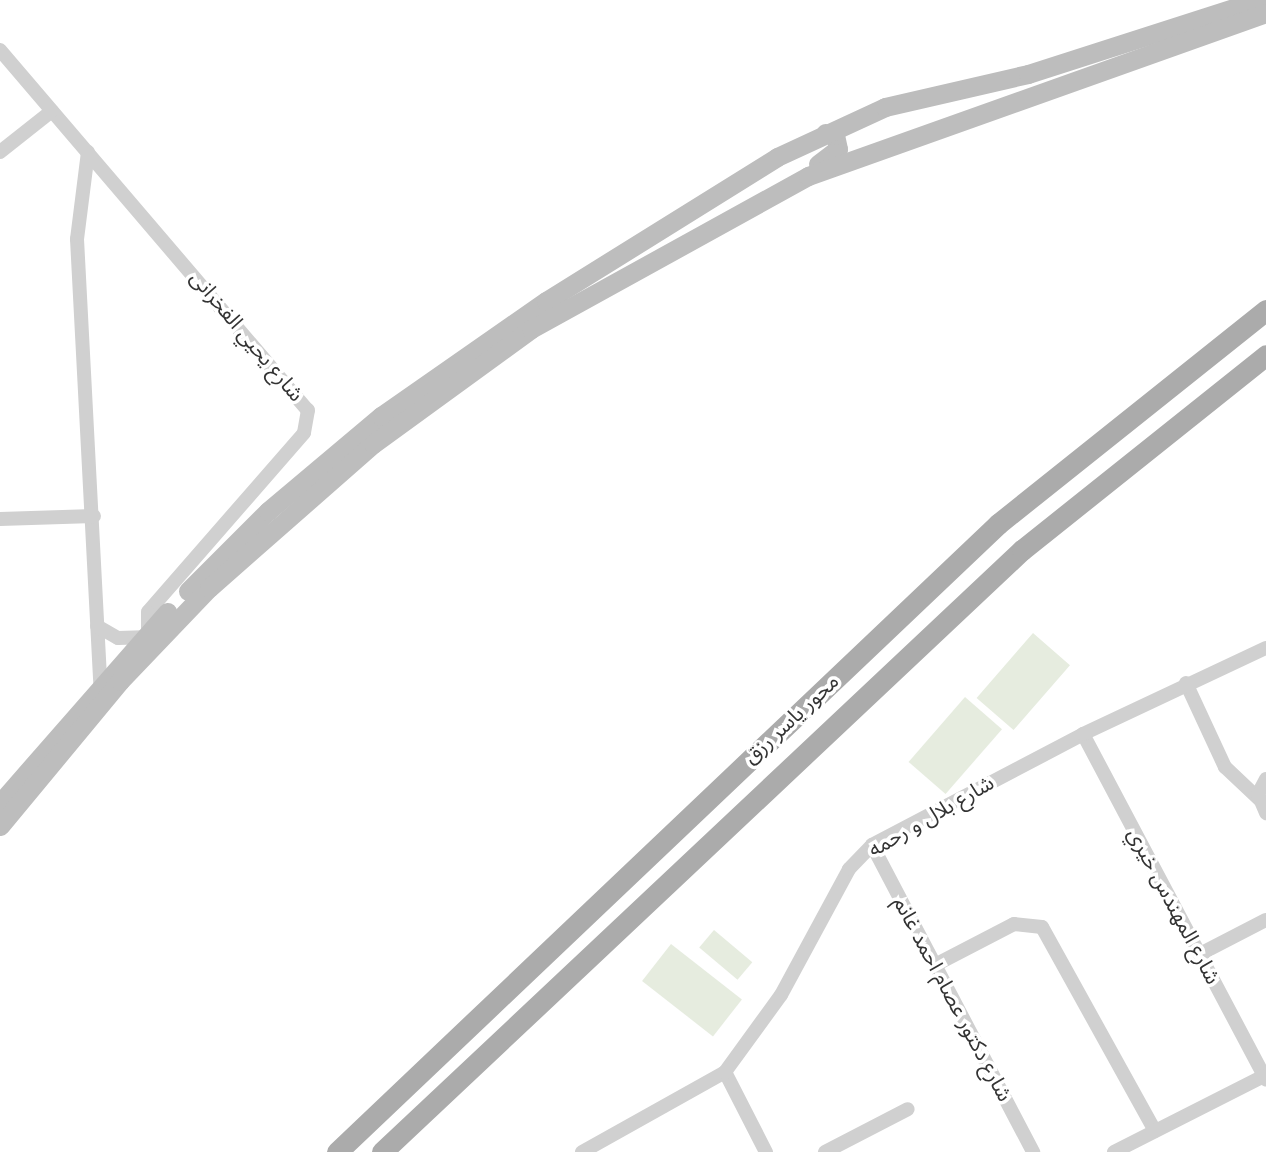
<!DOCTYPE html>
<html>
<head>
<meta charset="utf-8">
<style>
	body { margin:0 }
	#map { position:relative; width:1266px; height:1152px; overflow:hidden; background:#fff; font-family:"Space Grotesk","Noto Sans Arabic",sans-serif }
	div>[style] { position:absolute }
	.green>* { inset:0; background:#e6ecdf; transform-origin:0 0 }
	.street>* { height:14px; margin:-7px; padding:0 7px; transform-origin:7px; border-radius:7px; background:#d0d0d0 }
	.secondary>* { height:19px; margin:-9.5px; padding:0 9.5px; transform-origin:9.5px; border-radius:9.5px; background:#bdbdbd }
	.primary>* { height:21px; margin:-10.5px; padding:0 10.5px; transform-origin:10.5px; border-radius:10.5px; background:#ababab }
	span { translate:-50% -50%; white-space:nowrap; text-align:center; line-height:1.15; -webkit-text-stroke:7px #fff; paint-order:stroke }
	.street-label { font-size:21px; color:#333 }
</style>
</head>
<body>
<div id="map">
	<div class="green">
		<div style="left:1033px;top:633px;width:49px;height:86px;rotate:41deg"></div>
		<div style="left:965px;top:697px;width:49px;height:86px;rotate:41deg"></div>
		<div style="left:714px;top:930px;width:50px;height:23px;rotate:40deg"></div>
		<div style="left:671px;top:944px;width:90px;height:47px;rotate:38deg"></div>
	</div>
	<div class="street">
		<div style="left:0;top:50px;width:474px;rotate:49.5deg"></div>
		<div style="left:308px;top:410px;width:23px;rotate:100deg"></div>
		<div style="left:304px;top:433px;width:237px;rotate:131.1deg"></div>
		<div style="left:148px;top:612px;width:19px;rotate:90deg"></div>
		<div style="left:0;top:152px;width:66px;rotate:-38.3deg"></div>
		<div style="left:88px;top:152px;width:88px;rotate:97.2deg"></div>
		<div style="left:77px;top:239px;width:445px;rotate:87deg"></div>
		<div style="left:0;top:519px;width:94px;rotate:-1.8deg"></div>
		<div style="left:97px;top:626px;width:24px;rotate:30deg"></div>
		<div style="left:118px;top:638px;width:24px;rotate:-2deg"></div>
		<div style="left:1186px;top:683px;width:93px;rotate:65.1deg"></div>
		<div style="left:1225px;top:767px;width:47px;rotate:43.3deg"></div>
		<div style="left:1083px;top:734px;width:391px;rotate:62.1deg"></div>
		<div style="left:1266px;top:779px;width:17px;rotate:118deg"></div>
		<div style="left:1258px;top:794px;width:21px;rotate:67deg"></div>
		<div style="left:872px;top:845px;width:347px;rotate:62.3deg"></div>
		<div style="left:1200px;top:954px;width:74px;rotate:-27.3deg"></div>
		<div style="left:935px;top:965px;width:89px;rotate:-27.4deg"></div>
		<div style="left:1014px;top:924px;width:28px;rotate:6deg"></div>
		<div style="left:1042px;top:927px;width:233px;rotate:61deg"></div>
		<div style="left:725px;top:1072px;width:90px;rotate:62.9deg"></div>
		<div style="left:582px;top:1152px;width:164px;rotate:-29.2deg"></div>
		<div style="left:725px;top:1072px;width:95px;rotate:-54deg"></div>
		<div style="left:781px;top:995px;width:143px;rotate:-61.6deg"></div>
		<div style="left:849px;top:869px;width:33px;rotate:-46deg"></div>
		<div style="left:872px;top:845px;width:238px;rotate:-27.7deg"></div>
		<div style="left:1083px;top:734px;width:202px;rotate:-25.2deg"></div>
		<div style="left:825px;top:1152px;width:93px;rotate:-27.4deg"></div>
		<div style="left:1114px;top:1152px;width:168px;rotate:-26.9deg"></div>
	</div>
	<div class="secondary">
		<div style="left:818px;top:164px;width:25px;rotate:-37deg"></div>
		<div style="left:838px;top:149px;width:14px;rotate:-102deg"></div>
		<div style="left:835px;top:135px;width:10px;rotate:-169deg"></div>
		<div style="left:188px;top:591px;width:113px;rotate:-45deg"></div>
		<div style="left:268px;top:511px;width:148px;rotate:-40.1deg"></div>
		<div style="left:381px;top:416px;width:201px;rotate:-34.9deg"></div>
		<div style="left:546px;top:301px;width:272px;rotate:-31.9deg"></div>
		<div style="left:777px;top:157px;width:119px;rotate:-24.8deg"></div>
		<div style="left:885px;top:107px;width:147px;rotate:-13deg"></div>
		<div style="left:1028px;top:74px;width:242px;rotate:-17.8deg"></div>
		<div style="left:0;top:803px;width:254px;rotate:-48.8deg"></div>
		<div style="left:0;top:826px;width:188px;rotate:-50.4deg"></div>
		<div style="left:120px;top:681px;width:129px;rotate:-46.3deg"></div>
		<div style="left:209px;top:588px;width:218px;rotate:-41.3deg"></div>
		<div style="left:373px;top:444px;width:195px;rotate:-36deg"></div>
		<div style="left:531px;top:329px;width:316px;rotate:-28.9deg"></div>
		<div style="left:808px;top:176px;width:486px;rotate:-19.6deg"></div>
	</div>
	<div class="primary">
		<div style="left:337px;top:1152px;width:912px;rotate:-43.53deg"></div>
		<div style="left:998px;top:524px;width:343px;rotate:-38.6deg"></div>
		<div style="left:382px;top:1152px;width:879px;rotate:-43.25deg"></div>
		<div style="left:1022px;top:550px;width:312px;rotate:-38.6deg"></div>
	</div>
	<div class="street-label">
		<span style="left:247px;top:336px;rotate:50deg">شارع يحيي الفخرانى</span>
		<span style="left:791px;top:719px;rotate:-43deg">محور ياسر رزق</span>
		<span style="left:931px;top:816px;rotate:-30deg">شارع بلال و رحمه</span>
		<span style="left:1174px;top:906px;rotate:62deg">شارع المهندس خيري</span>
		<span style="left:953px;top:999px;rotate:62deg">شارع دكتور عصام احمد غانم</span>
	</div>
</div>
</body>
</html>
